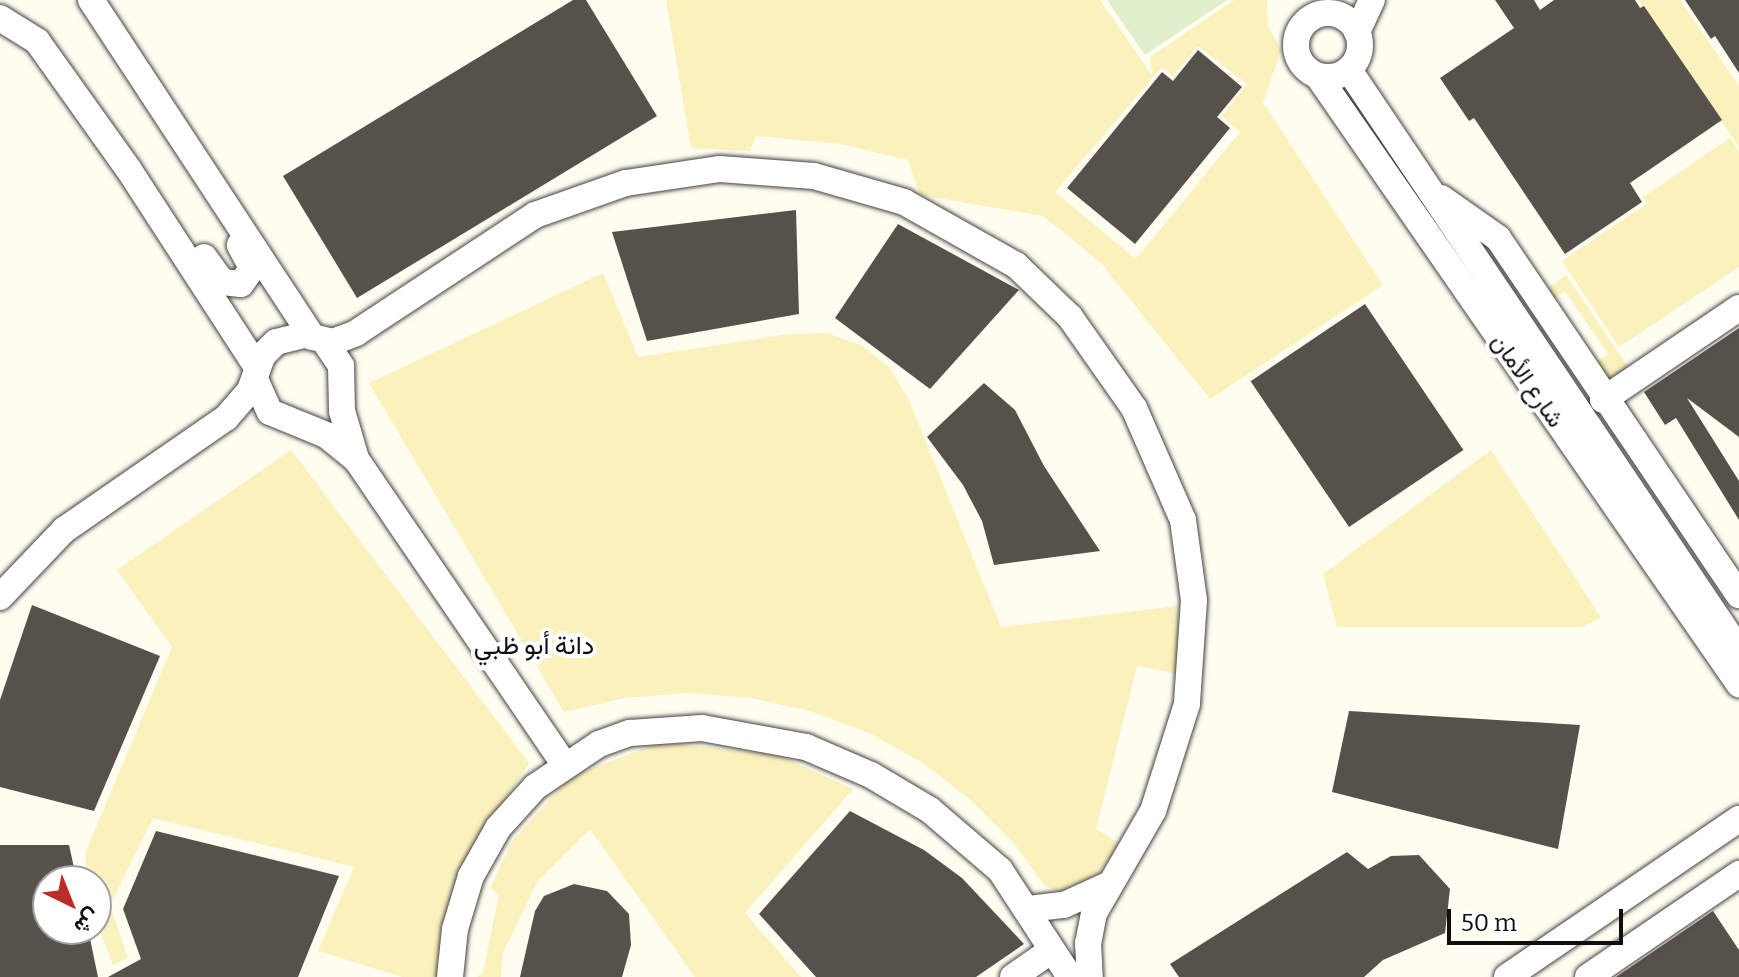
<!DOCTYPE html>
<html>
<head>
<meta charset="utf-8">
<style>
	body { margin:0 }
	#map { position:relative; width:1739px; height:977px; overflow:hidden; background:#fffdf0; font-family:Bitter,Vazirmatn,serif }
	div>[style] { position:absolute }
	.sand>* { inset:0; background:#faf1bd }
	.pitch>* { inset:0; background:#e1f0cc }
	.building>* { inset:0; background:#57514b; transform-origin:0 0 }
	.roads { filter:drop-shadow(0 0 2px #424242) drop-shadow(0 0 2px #424242) }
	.street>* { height:26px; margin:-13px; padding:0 13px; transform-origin:13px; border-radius:13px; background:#fff }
	.street>.ring { margin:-13px; padding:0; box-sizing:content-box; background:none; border:26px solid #fff; border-radius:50% }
	span { translate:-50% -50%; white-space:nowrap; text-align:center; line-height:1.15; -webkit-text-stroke:8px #fff; paint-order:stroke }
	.street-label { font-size:24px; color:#0f0f0f }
	.neighbourhood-label { font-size:26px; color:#0f0f0f }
	.north { position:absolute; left:32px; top:865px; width:80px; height:80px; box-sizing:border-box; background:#fff; border:2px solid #9f9f9f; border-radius:50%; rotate:137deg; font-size:22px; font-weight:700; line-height:32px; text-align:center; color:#0f0f0f }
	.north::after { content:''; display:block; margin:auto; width:28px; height:36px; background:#be2c27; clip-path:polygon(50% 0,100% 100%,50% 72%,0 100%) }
	.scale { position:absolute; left:1447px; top:909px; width:176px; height:36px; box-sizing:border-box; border:4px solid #0f0f0f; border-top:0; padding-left:10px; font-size:24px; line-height:28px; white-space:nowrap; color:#0f0f0f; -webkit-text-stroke:6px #fff; paint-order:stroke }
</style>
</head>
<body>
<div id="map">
	<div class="sand">
		<div style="clip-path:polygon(evenodd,666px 0,1100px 0,1152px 76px,1150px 57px,1234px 0,1267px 0,1268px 26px,1281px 50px,1263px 103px,1383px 285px,1210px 399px,1101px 263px,1043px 216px,920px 195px,908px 160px,840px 144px,756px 136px,750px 151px,691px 148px,666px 0,1198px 46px,1247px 84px,1222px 116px,1240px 132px,1136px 259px,1055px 192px,1162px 67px,1173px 76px,1198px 46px)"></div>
		<div style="clip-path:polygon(1638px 0,1680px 0,1739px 86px,1739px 147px)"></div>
		<div style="clip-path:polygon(1730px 138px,1739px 152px,1739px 267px,1619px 347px,1562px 261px,1647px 204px,1643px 197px)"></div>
		<div style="clip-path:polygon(603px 273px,638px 357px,790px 334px,826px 333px,861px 345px,890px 368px,909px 400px,1001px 627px,1178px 606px,1179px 674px,1137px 666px,1096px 829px,1122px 845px,1092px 881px,1066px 894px,1045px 886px,1016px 846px,972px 801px,923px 763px,869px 733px,810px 711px,750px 698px,687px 693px,625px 698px,564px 712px,369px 383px)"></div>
		<div style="clip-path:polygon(1566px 275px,1632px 373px,1619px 383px,1606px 379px,1595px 363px,1608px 354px,1565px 291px,1547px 303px,1546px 289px)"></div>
		<div style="clip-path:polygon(291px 450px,529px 763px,468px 856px,440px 977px,402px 977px,318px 951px,354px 867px,153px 818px,110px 905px,128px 958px,113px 965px,96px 921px,96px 881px,85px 881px,86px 851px,172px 647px,117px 570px)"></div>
		<div style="clip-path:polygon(1491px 450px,1601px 617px,1582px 627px,1337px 627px,1323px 574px)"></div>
		<div style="clip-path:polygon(661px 742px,777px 755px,853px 789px,745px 913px,801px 977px,695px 977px,590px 829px,537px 882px,503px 953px,501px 977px,477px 977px,483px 972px,499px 895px,490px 888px,513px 840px,572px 776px)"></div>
	</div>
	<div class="pitch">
		<div style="clip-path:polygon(1107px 0,1227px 0,1145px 55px)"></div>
	</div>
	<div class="building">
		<div style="clip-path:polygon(573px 0,586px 0,657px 116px,357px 298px,283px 176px)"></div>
		<div style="clip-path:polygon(1495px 0,1534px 0,1540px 10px,1554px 0,1635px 0,1640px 8px,1644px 6px,1722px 120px,1630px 183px,1642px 202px,1565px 254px,1474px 118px,1469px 121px,1440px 78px,1514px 28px)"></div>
		<div style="clip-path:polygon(1685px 0,1739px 0,1739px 73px,1715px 36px,1711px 39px)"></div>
		<div style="clip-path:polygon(1198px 50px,1242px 87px,1217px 117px,1230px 128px,1135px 244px,1067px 188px,1162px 72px,1173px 81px)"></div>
		<div style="clip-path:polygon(796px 210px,799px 314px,647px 341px,612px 232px)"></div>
		<div style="clip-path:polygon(898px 224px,1019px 290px,930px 389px,835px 318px)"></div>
		<div style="left:1365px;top:304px;width:176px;height:138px;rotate:56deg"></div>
		<div style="clip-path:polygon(1739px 328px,1739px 437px,1687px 398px,1739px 481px,1739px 520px,1676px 418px,1665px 425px,1644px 392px)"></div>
		<div style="clip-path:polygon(984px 383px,1015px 410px,1044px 466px,1100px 551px,994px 565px,982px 521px,963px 485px,927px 437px)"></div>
		<div style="clip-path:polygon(32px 605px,160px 656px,94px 811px,0 787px,0 700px)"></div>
		<div style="clip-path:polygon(1349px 711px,1580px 725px,1558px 849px,1332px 792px)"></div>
		<div style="clip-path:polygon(850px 811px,924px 850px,962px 878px,1024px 944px,976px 977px,816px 977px,759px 914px)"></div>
		<div style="clip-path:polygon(156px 831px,339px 876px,298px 977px,108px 977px,141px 959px,123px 909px)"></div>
		<div style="clip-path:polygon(0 845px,69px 845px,77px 881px,48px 881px,48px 929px,88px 929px,98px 977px,0 977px)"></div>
		<div style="clip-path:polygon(1347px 852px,1368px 869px,1391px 856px,1419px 855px,1450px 889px,1445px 933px,1383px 960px,1364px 977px,1179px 977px,1170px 964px)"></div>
		<div style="clip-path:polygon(574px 884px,607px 891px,629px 914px,631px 945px,622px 977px,520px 977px,535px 911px,544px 896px)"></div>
		<div style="clip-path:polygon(1713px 911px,1739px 950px,1739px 977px,1616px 977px)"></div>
	</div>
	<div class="roads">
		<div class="street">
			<div style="left:91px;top:0;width:403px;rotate:56.7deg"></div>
			<div class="ring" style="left:1296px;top:13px;width:38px;height:38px"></div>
			<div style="left:0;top:18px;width:44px;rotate:31.9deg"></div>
			<div style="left:37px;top:41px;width:158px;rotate:54.5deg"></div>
			<div style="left:129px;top:170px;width:235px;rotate:57deg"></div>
			<div style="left:1357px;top:32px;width:35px;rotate:-65deg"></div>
			<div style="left:1349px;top:70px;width:699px;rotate:56.08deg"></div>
			<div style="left:1318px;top:76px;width:740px;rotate:55.3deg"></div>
			<div style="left:1441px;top:198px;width:70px;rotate:35.1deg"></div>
			<div style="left:1498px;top:238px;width:431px;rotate:56deg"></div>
			<div style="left:204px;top:257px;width:31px;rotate:54deg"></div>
			<div style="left:222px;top:282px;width:19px;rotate:6deg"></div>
			<div style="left:241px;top:284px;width:19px;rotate:-55deg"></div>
			<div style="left:252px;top:268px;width:26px;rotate:-118deg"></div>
			<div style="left:325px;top:342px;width:29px;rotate:56deg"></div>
			<div style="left:341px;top:366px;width:45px;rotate:88.7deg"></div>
			<div style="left:342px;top:411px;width:50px;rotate:73.7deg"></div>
			<div style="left:255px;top:379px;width:36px;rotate:66deg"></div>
			<div style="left:270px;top:412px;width:61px;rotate:22.3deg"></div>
			<div style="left:326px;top:435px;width:38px;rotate:39deg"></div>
			<div style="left:356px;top:459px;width:368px;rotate:55.7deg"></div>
			<div style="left:1603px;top:400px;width:164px;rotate:-34.1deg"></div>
			<div style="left:0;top:597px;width:93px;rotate:-46.3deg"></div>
			<div style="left:64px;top:530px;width:197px;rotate:-34.7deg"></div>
			<div style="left:226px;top:418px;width:37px;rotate:-49deg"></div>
			<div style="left:250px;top:390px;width:37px;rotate:-70deg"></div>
			<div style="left:263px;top:355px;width:18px;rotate:-45deg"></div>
			<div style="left:276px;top:342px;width:30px;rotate:-14deg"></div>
			<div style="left:305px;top:335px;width:29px;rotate:14deg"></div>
			<div style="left:333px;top:342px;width:25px;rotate:-21deg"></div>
			<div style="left:356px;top:333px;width:214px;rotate:-33.4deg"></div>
			<div style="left:535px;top:215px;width:96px;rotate:-19.4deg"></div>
			<div style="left:626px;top:183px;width:95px;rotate:-8.5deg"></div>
			<div style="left:720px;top:169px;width:94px;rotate:4.3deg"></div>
			<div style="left:814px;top:176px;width:94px;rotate:16.1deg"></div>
			<div style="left:904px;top:202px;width:129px;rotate:29.4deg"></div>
			<div style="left:1016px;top:265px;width:75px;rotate:43.9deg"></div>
			<div style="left:1070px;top:317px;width:111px;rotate:54.9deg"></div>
			<div style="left:1134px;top:408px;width:122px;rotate:66.4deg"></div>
			<div style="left:1183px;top:520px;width:81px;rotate:82.2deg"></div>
			<div style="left:1194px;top:600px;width:104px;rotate:93.9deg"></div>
			<div style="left:1187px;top:704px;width:112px;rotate:107.6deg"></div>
			<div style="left:1153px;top:811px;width:118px;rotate:120deg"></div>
			<div style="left:1094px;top:913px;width:31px;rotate:101deg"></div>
			<div style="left:1088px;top:943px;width:34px;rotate:87deg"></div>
			<div style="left:1029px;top:909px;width:35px;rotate:-7deg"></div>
			<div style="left:1064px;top:905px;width:48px;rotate:-24.4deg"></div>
			<div style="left:450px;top:977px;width:48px;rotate:-84.1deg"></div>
			<div style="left:455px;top:929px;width:55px;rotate:-73.2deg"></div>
			<div style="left:471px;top:876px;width:55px;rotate:-60.6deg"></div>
			<div style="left:498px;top:828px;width:55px;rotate:-47.9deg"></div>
			<div style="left:535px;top:787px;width:77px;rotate:-33.9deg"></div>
			<div style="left:599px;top:744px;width:33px;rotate:-20deg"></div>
			<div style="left:630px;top:733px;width:72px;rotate:-4deg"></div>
			<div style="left:702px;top:728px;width:106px;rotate:10.4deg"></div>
			<div style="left:806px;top:747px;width:71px;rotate:23.3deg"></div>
			<div style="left:871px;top:775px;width:69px;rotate:30.7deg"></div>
			<div style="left:930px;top:810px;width:92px;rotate:40.6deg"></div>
			<div style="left:1000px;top:870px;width:128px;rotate:56.8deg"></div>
			<div style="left:1013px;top:977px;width:47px;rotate:-34.7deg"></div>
			<div style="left:1507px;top:977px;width:281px;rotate:-34.3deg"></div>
			<div style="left:1588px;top:977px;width:183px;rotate:-34.3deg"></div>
		</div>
	</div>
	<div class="street-label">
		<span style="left:1527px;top:381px;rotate:55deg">شارع الأمان</span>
	</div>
	<div class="neighbourhood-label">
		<span style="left:534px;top:646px">دانة أبو ظبي</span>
	</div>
	<div class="north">ش</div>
	<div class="scale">50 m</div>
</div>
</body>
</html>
